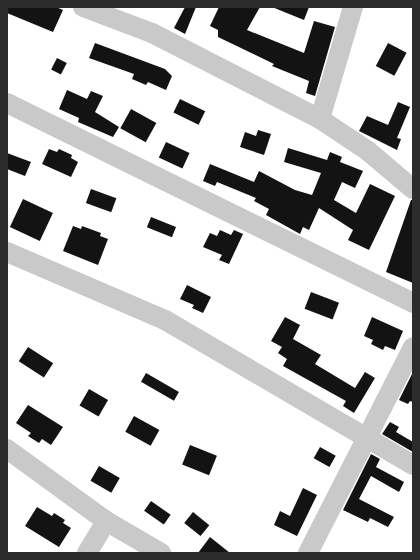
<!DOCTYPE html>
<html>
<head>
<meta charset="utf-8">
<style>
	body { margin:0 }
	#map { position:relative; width:420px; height:560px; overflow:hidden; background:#fff; font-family:Figtree,sans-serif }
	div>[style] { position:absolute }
	.building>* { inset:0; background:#131313; transform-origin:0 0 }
	.minor>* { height:20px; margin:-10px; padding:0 10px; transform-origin:10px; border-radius:10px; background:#c9c9c9 }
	span { translate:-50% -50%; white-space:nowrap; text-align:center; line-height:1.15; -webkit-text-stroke:4px #fff; paint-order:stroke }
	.frame { position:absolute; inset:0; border:8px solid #2c2c2c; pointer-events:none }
</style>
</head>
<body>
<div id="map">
	<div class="building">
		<div style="clip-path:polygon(7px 7px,56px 7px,63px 10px,53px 32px,7px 13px)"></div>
		<div style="clip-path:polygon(185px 7px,196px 7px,185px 34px,174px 28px)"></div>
		<div style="clip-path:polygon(219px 7px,260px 7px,247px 30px,304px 53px,314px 21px,335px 27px,315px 96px,306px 93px,309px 81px,272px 66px,274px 64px,218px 37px,218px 30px,210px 26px)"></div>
		<div style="clip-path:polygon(272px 7px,309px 7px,304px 20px)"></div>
		<div style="clip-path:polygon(95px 43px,165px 69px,172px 76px,166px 90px,148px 82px,146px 85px,132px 79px,134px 74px,89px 58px)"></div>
		<div style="left:388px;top:43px;width:21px;height:26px;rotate:28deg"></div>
		<div style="left:57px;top:58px;width:11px;height:13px;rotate:27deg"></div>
		<div style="clip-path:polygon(67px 90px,87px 99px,91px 91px,103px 96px,95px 112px,119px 127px,113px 137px,78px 122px,79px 118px,59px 109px)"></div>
		<div style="left:180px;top:99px;width:28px;height:15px;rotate:26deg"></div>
		<div style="clip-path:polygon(398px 102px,410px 107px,397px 138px,401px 139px,397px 150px,359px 131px,367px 116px,388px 125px)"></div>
		<div style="left:131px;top:109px;width:29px;height:22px;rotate:29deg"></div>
		<div style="clip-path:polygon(258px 130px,271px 134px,264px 155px,240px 147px,245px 132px,256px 136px)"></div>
		<div style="left:166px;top:142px;width:26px;height:17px;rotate:25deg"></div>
		<div style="clip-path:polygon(288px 148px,327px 160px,330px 152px,342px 157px,340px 162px,363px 171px,355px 188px,342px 182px,334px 200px,356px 213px,370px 184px,395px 196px,369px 250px,348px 240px,353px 230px,319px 208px,309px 230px,303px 227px,300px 234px,266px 215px,269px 209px,254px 201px,256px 198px,217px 182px,215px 186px,203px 181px,210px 164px,254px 182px,259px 171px,295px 190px,312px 195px,321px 173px,284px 162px)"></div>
		<div style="clip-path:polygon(49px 149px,57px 152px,59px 149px,72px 155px,71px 158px,78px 162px,71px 177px,42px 164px)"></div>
		<div style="clip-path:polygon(7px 153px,31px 162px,25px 176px,7px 169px)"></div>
		<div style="left:91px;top:189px;width:27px;height:15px;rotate:20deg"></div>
		<div style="left:23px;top:199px;width:33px;height:31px;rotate:25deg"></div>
		<div style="clip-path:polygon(411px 200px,413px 200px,413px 283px,386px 272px)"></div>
		<div style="left:151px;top:217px;width:27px;height:11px;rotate:22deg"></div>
		<div style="clip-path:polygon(73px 226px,81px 229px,82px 226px,101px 233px,100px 236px,108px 239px,98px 265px,63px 251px)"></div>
		<div style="clip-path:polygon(220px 230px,231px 235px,234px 230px,243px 234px,229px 264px,219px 260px,222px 255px,203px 247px,210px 233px,217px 236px)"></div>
		<div style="clip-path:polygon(187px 285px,211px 297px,203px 313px,192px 308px,194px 305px,180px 299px)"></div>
		<div style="left:311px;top:292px;width:30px;height:18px;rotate:21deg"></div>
		<div style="clip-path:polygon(285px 317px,300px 325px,293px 339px,321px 355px,315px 364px,355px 388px,365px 372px,375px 378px,354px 413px,343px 406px,346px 401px,283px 366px,287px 359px,278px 353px,282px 347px,271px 341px)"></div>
		<div style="clip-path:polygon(372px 317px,403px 331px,395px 350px,385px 346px,383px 350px,371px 344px,373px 340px,364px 336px)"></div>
		<div style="left:28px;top:347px;width:30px;height:17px;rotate:33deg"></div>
		<div style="clip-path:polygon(413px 372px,413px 402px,410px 401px,408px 404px,399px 400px)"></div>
		<div style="left:146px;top:373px;width:38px;height:10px;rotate:30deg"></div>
		<div style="left:89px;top:389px;width:22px;height:19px;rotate:30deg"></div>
		<div style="clip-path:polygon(28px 405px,63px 427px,51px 445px,42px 439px,39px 443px,28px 436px,31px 433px,16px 423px)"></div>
		<div style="left:134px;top:416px;width:29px;height:18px;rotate:29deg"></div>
		<div style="clip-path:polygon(390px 422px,399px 427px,396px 432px,413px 442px,413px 452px,382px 434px)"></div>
		<div style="left:190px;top:445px;width:29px;height:21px;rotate:22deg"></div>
		<div style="left:320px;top:447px;width:18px;height:13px;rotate:29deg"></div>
		<div style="clip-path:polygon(371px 454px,380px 459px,376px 467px,404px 482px,399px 492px,371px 476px,359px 499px,394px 517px,388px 527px,370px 518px,368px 522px,343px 510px)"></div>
		<div style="left:99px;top:466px;width:24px;height:17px;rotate:30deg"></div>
		<div style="clip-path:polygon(303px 488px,317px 495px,297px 536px,274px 525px,280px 511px,290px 516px)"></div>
		<div style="left:151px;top:501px;width:24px;height:12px;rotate:35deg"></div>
		<div style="clip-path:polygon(37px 507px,52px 516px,54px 513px,65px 520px,63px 523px,71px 528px,59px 547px,25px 526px)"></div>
		<div style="left:193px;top:512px;width:21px;height:14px;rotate:39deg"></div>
		<div style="clip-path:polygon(210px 537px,230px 553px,198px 553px)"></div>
	</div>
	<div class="minor">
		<div style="left:83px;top:7px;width:74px;rotate:20.6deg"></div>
		<div style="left:152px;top:33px;width:189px;rotate:27.1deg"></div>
		<div style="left:320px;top:119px;width:58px;rotate:33.7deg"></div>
		<div style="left:368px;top:151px;width:59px;rotate:40.2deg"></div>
		<div style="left:7px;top:103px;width:453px;rotate:26.2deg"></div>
		<div style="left:320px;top:119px;width:117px;rotate:-73.6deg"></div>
		<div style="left:7px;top:252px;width:172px;rotate:23.3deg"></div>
		<div style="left:165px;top:320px;width:287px;rotate:30.3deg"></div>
		<div style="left:7px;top:449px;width:122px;rotate:36deg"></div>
		<div style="left:106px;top:521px;width:64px;rotate:30.2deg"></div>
		<div style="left:87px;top:553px;width:37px;rotate:-59deg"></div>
		<div style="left:308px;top:553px;width:231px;rotate:-63deg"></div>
	</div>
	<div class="frame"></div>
</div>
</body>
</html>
